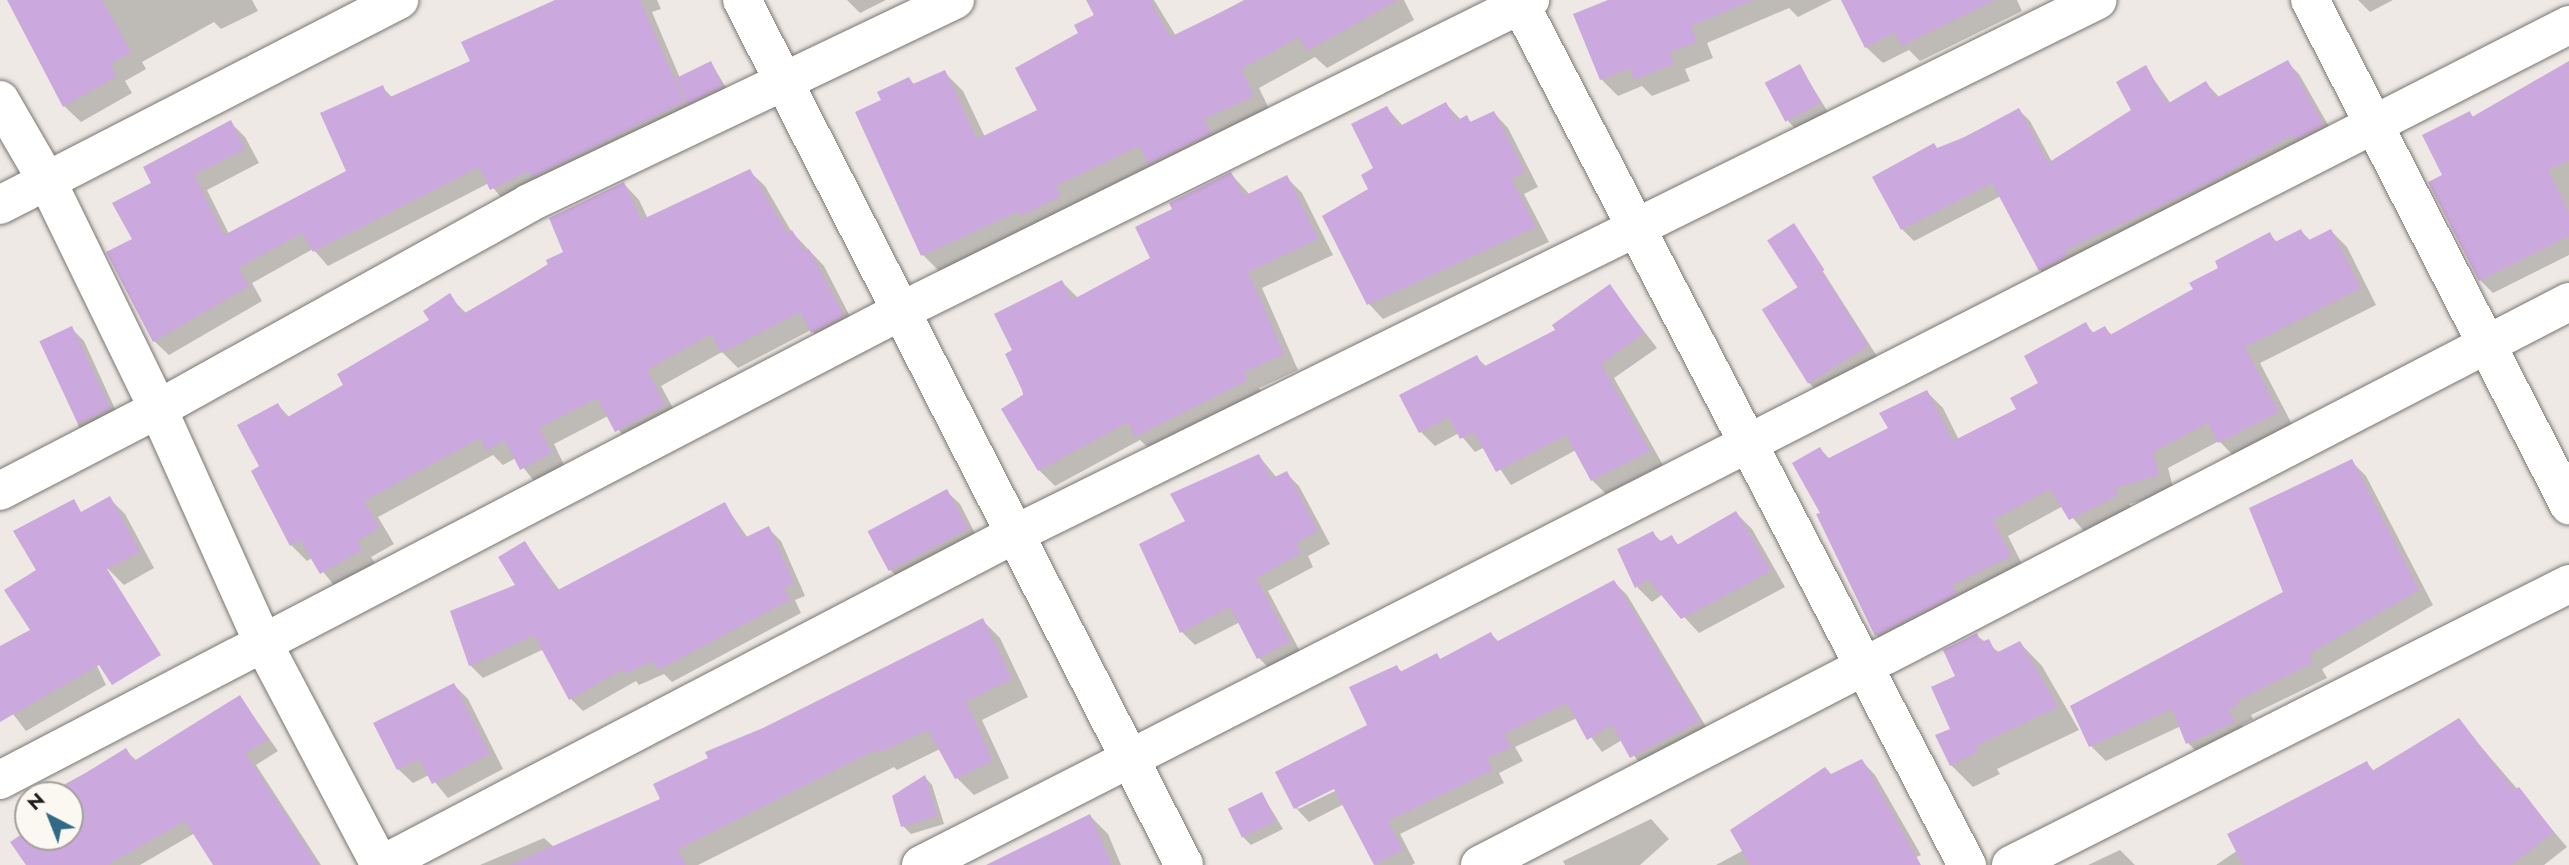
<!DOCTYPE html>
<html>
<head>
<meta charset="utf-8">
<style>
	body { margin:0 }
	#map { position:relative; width:2569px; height:865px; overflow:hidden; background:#eee9e4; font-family:Jost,sans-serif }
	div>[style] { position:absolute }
	.shadow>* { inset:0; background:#0003 }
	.building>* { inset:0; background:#cba8dd; transform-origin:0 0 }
	.roads { filter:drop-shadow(0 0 2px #797570) drop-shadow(0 0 2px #797570) }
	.street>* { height:38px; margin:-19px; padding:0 19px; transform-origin:19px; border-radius:19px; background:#fff }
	span { translate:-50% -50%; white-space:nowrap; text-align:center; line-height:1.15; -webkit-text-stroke:5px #fbf7f1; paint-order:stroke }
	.north { position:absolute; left:14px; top:781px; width:70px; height:70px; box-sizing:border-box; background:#fbf7f1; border:2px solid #a4a19d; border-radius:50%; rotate:318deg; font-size:19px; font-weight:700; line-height:28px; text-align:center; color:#21201e }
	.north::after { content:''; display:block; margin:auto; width:24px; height:32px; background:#326a85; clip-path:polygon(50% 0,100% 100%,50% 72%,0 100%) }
</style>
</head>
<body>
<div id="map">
	<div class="shadow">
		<div style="clip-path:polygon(8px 0,252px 0,258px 11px,221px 29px,214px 22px,142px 62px,146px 69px,125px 81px,132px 93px,81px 122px,64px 106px)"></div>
		<div style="clip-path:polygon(560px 0,657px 0,661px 9px,652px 12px,680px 78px,711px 63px,730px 94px,506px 203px,489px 183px,328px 266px,313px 249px,252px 283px,262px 301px,169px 355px,154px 341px,135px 240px,154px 184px,231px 123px,245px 137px,259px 163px,207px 190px,229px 234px,348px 172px,382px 87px,393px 98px,472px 62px)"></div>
		<div style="clip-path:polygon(847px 0,886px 0,860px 13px)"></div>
		<div style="clip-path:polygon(1102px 0,1154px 0,1176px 36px,1244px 0,1404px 0,1414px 20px,1327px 68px,1315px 57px,1259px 88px,1272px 115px,942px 274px,923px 255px,884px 101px,909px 79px,915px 85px,944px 72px,963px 91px,985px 137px,1039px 111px)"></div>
		<div style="clip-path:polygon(1613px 0,1832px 0,1798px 17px,1789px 8px,1707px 43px,1713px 58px,1685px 69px,1690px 81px,1652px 96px,1642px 86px,1618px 96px,1601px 79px)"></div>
		<div style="clip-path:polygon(1843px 0,2017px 0,2022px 11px,1920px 61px,1909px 50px,1883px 63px,1866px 47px)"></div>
		<div style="clip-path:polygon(2358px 0,2393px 0,2370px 12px)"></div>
		<div style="clip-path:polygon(2287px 62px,2299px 74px,2335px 137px,2052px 281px,2040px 270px,2001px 196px,1914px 241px,1902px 229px,1938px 150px,2019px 110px,2030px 121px,2052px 162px,2134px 110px,2145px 67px,2171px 104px,2206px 83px,2220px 98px)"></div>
		<div style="clip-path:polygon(2569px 62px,2569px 255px,2493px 293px,2480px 280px,2444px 176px,2470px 113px,2474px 118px)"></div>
		<div style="clip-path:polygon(1800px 67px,1828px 112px,1796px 129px,1788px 121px)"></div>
		<div style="clip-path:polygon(1446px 104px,1461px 120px,1466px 117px,1472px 123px,1494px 113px,1508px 128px,1538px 187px,1524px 194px,1549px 242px,1383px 319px,1369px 304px,1325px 217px,1370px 190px,1387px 108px,1403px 126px)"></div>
		<div style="clip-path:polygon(749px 171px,765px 186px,791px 231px,824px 266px,858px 332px,828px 347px,811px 330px,738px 368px,722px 352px,661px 386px,680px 421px,632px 447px,608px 416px,554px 444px,566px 469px,537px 485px,516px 458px,503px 465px,493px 455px,378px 517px,394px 544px,371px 557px,377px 566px,337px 589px,312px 558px,307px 561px,291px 545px,253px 471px,261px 467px,278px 405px,290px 418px,346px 386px,431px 320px,449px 296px,467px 314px,566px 253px,624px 184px,639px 200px,648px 219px)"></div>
		<div style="clip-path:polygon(1231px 174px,1250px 195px,1286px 177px,1302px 193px,1333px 255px,1262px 288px,1298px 370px,1259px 388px,1263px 396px,1153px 452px,1140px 440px,1055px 486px,1039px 470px,1014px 351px,1062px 282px,1079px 299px,1152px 258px,1174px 209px)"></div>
		<div style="clip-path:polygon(1794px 226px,1880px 361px,1823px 397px,1809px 383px)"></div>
		<div style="clip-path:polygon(2301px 231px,2311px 241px,2331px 231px,2347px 247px,2376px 305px,2260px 363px,2294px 428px,2236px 458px,2219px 441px,2168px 468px,2174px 491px,2129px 504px,2133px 511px,2087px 535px,2063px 506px,2008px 536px,2026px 572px,1892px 651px,1876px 635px,1822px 513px,1820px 449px,1830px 459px,1890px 429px,1927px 392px,1943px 408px,1959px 440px,2019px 410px,2086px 325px,2095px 334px,2105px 328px,2113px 336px,2195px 290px,2270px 235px,2278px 243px)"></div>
		<div style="clip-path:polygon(1610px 287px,1657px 348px,1614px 378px,1663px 465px,1606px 494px,1592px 480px,1576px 450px,1511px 485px,1485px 447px,1475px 452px,1459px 433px,1435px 446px,1421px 432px,1477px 358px,1487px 367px,1558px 330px)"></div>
		<div style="clip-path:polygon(71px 328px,84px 341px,121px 422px,91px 438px,78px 426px)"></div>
		<div style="clip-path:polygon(1259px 456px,1277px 478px,1286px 473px,1299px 486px,1330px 544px,1308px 556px,1313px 567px,1268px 591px,1302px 655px,1272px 671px,1259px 658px,1240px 622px,1195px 645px,1182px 632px,1187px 522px)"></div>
		<div style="clip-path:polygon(2351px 461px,2366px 476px,2433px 605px,2322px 669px,2327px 678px,2251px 715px,2253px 719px,2242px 725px,2248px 737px,2203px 758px,2188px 743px,2181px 726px,2106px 761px,2091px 746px,2286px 593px)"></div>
		<div style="clip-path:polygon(946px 491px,960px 504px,980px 543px,901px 580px,887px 567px)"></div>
		<div style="clip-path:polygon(109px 498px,125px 514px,154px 568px,124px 585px,108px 569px,84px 512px)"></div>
		<div style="clip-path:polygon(724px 504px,748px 538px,769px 529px,781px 541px,805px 596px,795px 600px,801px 613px,672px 682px,664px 674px,639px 685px,636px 681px,583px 711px,571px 699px,544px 649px,483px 678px,470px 665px,517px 586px,525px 543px,560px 591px)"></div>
		<div style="clip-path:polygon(1736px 513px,1752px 529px,1785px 587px,1699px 633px,1663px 594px,1652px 602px,1637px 587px,1652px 533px,1662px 542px,1671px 537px,1680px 546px)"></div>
		<div style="clip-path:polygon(evenodd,1614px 582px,1627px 595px,1711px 735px,1645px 770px,1622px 740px,1602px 752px,1577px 718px,1515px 747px,1523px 761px,1499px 773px,1504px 783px,1400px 834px,1415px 863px,1412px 865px,1375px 865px,1344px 804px,1309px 822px,1296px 808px,1278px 772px,1369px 725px,1397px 667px,1403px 673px,1441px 660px,1491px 634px,1499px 642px,1614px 582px,1341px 784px,1343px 787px,1298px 809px,1298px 805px,1341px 784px)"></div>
		<div style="clip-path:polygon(58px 583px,106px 685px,26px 731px,0 697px,0 648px,32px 630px)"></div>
		<div style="clip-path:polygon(982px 620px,1000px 638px,1028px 697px,982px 720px,1009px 778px,974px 795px,956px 777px,940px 749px,897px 770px,894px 767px,698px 865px,480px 865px,544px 838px,554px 847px,663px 799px,763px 730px)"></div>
		<div style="clip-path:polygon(1976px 635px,2000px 653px,2020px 643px,2042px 666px,2079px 730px,1997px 769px,2000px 774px,1973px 787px,1951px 765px,1957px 677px)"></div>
		<div style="clip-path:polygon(454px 685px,468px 699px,503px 769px,448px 798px,429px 775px,413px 783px,398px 769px)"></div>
		<div style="clip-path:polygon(240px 697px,278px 751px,256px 765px,321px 865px,249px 865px,195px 833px,140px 865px,28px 865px,28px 832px,28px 837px,70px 837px,70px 795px,45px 795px,126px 751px,137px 761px)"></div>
		<div style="clip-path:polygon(2458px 720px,2567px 847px,2544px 865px,2216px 865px,2367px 763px,2374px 771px)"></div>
		<div style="clip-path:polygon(1862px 761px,1875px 775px,1921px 855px,1899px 865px,1716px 865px,1744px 850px,1832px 776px)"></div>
		<div style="clip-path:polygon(925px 777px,932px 785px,944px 824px,911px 834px,903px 826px)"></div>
		<div style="clip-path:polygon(1262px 794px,1283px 829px,1251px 845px,1243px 837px)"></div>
		<div style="clip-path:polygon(1090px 816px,1108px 834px,1121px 865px,994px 865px)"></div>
		<div style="clip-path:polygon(1651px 819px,1669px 839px,1640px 865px,1565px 865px,1563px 861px)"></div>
		<div style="clip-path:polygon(2120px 850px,2135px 865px,2088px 865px)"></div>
	</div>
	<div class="building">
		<div style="clip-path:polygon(7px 0,102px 0,131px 52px,110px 64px,117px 76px,63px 107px)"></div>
		<div style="clip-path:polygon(555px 0,640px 0,684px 102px,532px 177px,529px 171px,490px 190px,479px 167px,313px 252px,302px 233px,238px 268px,249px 286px,153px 342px,106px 252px,132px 239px,112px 203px,151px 183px,143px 167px,231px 120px,245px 149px,194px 175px,224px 235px,346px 171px,320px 113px,383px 85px,388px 98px,470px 61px,461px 42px)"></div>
		<div style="clip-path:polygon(1086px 0,1150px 0,1170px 37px,1246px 0,1398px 0,1307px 51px,1299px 37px,1241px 69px,1254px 96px,1204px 119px,1211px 133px,1148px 164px,1139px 146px,1056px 186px,1061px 196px,1021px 216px,1019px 211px,921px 256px,855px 112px,881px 100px,877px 92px,909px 77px,913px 84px,945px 70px,977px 139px,1037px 110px,1015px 68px,1078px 33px,1074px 25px,1094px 15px)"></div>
		<div style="clip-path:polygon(1608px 0,1753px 0,1691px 26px,1697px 42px,1670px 52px,1674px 64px,1634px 80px,1630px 68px,1600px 80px,1573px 14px)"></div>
		<div style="clip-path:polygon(1841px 0,1995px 0,1901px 46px,1895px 32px,1865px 48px)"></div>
		<div style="clip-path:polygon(2288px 60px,2324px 125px,2295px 140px,2292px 135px,2211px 182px,2065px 250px,2068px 256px,2039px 271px,1992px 183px,1901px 230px,1872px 177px,1934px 143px,1937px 148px,1965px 137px,2019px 108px,2048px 163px,2131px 110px,2116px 82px,2146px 65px,2167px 104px,2206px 81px,2216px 98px)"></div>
		<div style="left:711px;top:61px;width:28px;height:40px;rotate:64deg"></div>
		<div style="clip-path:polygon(2569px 61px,2569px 160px,2548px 170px,2569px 213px,2569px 236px,2479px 281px,2428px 182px,2442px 175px,2422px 135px,2470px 111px,2472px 117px)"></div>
		<div style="left:1800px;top:64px;width:44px;height:40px;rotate:62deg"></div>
		<div style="clip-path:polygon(1446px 102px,1456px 121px,1467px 115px,1470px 122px,1494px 111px,1525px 172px,1511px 179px,1536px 227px,1367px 305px,1322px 216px,1368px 189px,1361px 175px,1373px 168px,1351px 124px,1387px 106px,1398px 127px)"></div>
		<div style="clip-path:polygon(750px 169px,787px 233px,792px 230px,804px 251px,809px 249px,844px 316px,811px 333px,800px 312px,721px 353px,711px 334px,647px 370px,665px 405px,615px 432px,597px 398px,539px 428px,552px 453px,520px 470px,505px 440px,486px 451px,480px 438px,364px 501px,379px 528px,357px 541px,362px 550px,320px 574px,300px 540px,290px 546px,251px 471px,259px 466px,237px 425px,278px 403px,286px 418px,343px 385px,337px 374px,429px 320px,423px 311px,450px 293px,463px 314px,548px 265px,546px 260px,563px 252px,549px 218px,624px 182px,641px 220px)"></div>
		<div style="clip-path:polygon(1231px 172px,1244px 196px,1287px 175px,1318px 239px,1248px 272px,1284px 354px,1244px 372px,1248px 380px,1135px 437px,1128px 422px,1038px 471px,1001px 409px,1024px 394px,1005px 354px,1012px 350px,994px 314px,1062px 280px,1072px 300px,1150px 258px,1135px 227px,1172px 209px,1169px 203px)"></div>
		<div style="left:1794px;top:223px;width:56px;height:32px;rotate:57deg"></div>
		<div style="clip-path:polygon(2301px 229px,2307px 241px,2331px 229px,2361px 288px,2245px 347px,2279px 412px,2218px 443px,2208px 423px,2153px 452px,2159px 475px,2115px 488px,2118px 495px,2069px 520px,2050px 489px,1993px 520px,2011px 556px,1952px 585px,1957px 594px,1875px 636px,1816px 514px,1820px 513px,1792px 463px,1820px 447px,1827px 459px,1888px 428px,1879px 413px,1927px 390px,1953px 441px,2016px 409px,2010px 398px,2038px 383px,2024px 356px,2086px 322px,2092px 333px,2105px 326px,2110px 335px,2193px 289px,2189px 283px,2218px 268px,2215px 261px,2270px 232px,2275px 242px)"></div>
		<div style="left:1822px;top:272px;width:87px;height:71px;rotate:58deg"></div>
		<div style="clip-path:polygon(1610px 284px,1644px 333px,1601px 364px,1650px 451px,1591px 481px,1566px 435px,1496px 472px,1474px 432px,1460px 439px,1449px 417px,1419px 433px,1399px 395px,1477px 355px,1483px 367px,1555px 330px,1552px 325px)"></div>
		<div style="left:72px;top:326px;width:91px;height:36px;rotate:65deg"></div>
		<div style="clip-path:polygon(1259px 454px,1271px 479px,1287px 471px,1318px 531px,1296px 543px,1301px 553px,1256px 578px,1290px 642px,1257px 659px,1230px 607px,1180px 633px,1139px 544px,1185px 521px,1170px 494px)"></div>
		<div style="clip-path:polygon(2352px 459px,2419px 590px,2309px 654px,2313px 663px,2238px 700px,2239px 704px,2228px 710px,2235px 722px,2186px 744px,2172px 709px,2089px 747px,2070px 706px,2283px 592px,2249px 508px)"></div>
		<div style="left:947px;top:489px;width:45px;height:90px;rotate:62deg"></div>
		<div style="clip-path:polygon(110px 496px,140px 552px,107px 569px,161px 655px,112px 685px,99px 665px,0 722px,0 646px,30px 630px,4px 590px,36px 570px,13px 531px,74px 499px,81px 512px)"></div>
		<div style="clip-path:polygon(725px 502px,744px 538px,769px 526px,794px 583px,784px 588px,790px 600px,658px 670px,653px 661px,625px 674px,623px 669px,569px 700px,534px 635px,469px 666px,450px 611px,515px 585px,498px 557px,525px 541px,556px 591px)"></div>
		<div style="clip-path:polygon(1736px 511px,1771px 571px,1681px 619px,1648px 579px,1635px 588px,1617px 549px,1653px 531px,1659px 542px,1672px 535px,1677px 545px)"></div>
		<div style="clip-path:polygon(1614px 580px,1700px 721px,1630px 758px,1612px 725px,1587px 740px,1567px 703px,1504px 734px,1511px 747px,1487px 759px,1493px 770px,1388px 821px,1403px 850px,1374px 865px,1334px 789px,1294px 809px,1275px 772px,1367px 725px,1349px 687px,1397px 665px,1400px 672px,1437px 653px,1440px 659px,1491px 632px,1496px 642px)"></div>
		<div style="clip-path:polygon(983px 618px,1012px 679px,966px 702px,993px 761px,955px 779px,928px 730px,878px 753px,877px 749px,677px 850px,686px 865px,510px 865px,660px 799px,653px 784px,708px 758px,705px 752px,763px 728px)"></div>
		<div style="clip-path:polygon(1977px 633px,1981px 642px,1989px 639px,1996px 653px,2020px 641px,2058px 707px,1976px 746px,1979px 751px,1950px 766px,1935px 735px,1950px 729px,1931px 687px,1955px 676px,1943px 650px)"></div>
		<div style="clip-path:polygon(454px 683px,490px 754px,432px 784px,419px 759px,397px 770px,373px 723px)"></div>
		<div style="clip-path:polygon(240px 695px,268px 739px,245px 753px,318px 865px,213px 865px,185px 821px,107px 865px,26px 865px,10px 842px,28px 830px,28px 837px,70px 837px,70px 801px,79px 795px,50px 795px,126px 748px,134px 761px)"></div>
		<div style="clip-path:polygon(2459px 718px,2514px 790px,2519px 787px,2554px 832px,2511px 865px,2243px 865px,2227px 834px,2367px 761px,2372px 771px)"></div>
		<div style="clip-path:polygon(1862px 759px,1921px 865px,1750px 865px,1730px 830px,1825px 767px,1831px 774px)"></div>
		<div style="clip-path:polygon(925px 775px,937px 816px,901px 827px,892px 796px)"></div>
		<div style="left:1262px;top:792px;width:32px;height:38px;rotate:64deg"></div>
		<div style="clip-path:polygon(1090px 814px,1112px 865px,986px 865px)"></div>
	</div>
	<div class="roads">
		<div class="street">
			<div style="left:742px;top:0;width:971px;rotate:62.93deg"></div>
			<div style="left:1518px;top:0;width:975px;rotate:62.57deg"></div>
			<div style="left:2310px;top:0;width:568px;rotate:62.85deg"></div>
			<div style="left:0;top:100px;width:94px;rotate:59.9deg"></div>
			<div style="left:47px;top:181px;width:254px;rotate:64deg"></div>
			<div style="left:158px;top:409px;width:259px;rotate:65.8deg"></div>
			<div style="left:264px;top:645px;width:249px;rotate:62.2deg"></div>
			<div style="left:0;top:205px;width:449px;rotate:-27.2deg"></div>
			<div style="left:0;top:491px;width:178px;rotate:-27.4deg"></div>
			<div style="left:158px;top:409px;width:424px;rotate:-29deg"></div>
			<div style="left:529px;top:203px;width:472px;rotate:-25.5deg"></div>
			<div style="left:0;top:780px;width:1016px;rotate:-27.5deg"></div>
			<div style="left:901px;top:311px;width:702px;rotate:-26.31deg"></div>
			<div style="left:381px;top:865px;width:715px;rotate:-27.57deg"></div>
			<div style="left:1015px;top:534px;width:1207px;rotate:-26.25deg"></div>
			<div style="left:921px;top:865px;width:1850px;rotate:-27.01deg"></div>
			<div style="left:1480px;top:865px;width:1226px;rotate:-27.34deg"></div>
			<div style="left:2011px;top:865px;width:625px;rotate:-26.73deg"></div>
		</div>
	</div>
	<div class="north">N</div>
</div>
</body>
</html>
